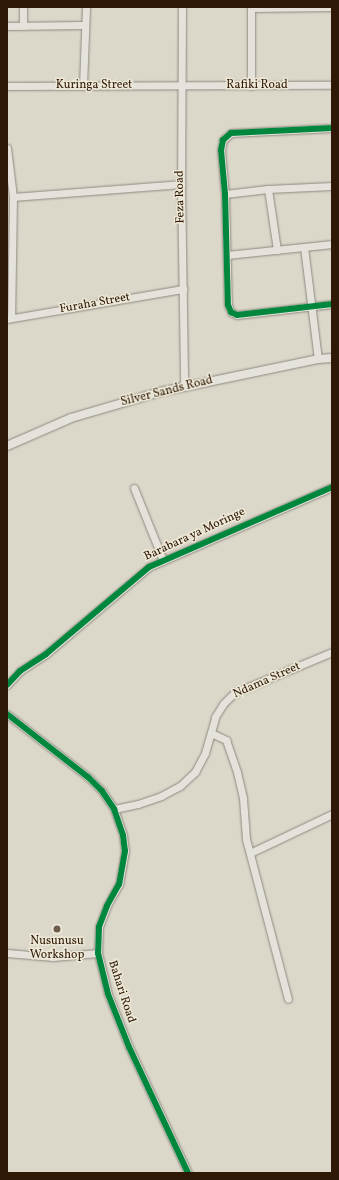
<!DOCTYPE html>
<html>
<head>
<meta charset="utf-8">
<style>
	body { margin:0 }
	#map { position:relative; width:339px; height:1180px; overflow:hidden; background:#dbd8ca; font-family:Vollkorn,serif }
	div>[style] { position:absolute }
	.roads { filter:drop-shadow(0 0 1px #8e897f) drop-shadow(0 0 1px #8e897f) }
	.minor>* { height:7px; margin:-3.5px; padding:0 3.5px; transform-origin:3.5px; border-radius:3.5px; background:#e4e2db }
	.tertiary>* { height:8px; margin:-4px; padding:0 4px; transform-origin:4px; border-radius:4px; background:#e4e2db }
	.cycleway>* { height:6px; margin:-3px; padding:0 3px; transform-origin:3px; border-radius:3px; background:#00873e }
	.dots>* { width:11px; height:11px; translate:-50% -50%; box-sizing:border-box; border:2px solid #ede8d7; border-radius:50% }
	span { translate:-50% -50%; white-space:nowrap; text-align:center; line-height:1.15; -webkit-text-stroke:3px #ede8d7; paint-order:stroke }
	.street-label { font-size:12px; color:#2f1906 }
	.poi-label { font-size:12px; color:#2f1906 }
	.frame { position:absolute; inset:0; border:8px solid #2f1906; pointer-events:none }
</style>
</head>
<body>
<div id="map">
	<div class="roads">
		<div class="minor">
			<div style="left:182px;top:7px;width:177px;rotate:90.3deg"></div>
			<div style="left:181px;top:184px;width:202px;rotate:89.1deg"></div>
			<div style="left:251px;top:7px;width:79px;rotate:90deg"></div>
			<div style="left:251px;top:8px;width:81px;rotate:-0.7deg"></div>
			<div style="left:7px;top:26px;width:78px;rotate:-0.7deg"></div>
			<div style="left:23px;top:26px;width:19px;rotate:-90deg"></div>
			<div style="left:7px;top:86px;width:325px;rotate:-0.2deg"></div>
			<div style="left:83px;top:86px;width:79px;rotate:-87.8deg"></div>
			<div style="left:332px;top:128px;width:101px;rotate:177.2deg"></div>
			<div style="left:231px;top:133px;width:11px;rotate:139deg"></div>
			<div style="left:223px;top:140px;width:10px;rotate:101deg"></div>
			<div style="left:221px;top:150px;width:44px;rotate:84.8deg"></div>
			<div style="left:225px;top:194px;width:111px;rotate:88.5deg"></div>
			<div style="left:228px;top:305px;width:8px;rotate:67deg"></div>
			<div style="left:231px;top:312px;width:7px;rotate:27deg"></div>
			<div style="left:237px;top:315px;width:96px;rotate:-6.6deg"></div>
			<div style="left:7px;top:148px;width:49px;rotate:83deg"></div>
			<div style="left:13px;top:197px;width:121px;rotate:90.9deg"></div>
			<div style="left:268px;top:189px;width:62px;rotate:81.6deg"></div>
			<div style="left:225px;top:194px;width:43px;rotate:-6.6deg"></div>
			<div style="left:268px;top:189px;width:64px;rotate:-2.7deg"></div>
			<div style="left:13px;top:197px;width:169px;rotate:-4.4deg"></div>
			<div style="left:304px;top:247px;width:113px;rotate:82.9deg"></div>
			<div style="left:227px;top:255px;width:106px;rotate:-6deg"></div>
			<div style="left:7px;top:319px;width:179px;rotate:-9.7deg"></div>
			<div style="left:134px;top:488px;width:78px;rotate:68.1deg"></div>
			<div style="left:7px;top:685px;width:19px;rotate:-47deg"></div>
			<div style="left:20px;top:671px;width:31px;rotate:-33deg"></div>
			<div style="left:46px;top:654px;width:135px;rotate:-40.2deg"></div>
			<div style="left:149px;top:567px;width:200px;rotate:-23.6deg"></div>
			<div style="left:7px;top:714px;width:103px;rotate:37.9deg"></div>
			<div style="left:88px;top:777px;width:20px;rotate:45deg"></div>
			<div style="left:102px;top:791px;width:22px;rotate:56deg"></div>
			<div style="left:114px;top:809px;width:28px;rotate:71deg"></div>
			<div style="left:123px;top:835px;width:16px;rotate:83deg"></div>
			<div style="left:125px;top:851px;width:34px;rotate:100deg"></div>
			<div style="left:119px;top:884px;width:25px;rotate:119deg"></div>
			<div style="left:107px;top:906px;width:22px;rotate:111deg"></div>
			<div style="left:99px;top:927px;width:26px;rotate:92deg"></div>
			<div style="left:98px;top:953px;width:42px;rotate:76.3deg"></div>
			<div style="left:108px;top:994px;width:57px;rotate:68.4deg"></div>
			<div style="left:129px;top:1047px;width:139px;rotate:64.9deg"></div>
			<div style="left:211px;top:733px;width:17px;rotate:25deg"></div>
			<div style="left:226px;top:740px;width:34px;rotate:71deg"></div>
			<div style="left:237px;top:772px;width:27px;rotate:77deg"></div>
			<div style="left:243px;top:798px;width:41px;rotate:85.8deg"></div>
			<div style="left:246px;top:839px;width:165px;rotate:75.3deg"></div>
			<div style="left:114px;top:809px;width:25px;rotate:-12deg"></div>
			<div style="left:138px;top:804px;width:24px;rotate:-19deg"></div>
			<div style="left:161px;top:796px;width:21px;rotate:-28deg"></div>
			<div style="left:180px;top:786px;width:21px;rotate:-43deg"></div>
			<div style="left:195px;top:772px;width:21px;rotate:-62deg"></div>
			<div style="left:205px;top:753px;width:37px;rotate:-74deg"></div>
			<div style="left:215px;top:717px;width:15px;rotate:-58deg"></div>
			<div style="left:223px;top:704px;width:16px;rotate:-45deg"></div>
			<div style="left:234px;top:693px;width:106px;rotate:-22.7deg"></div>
			<div style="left:250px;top:853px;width:91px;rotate:-25.4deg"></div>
			<div style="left:7px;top:953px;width:46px;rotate:5deg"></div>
			<div style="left:53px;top:957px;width:45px;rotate:-5.1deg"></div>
		</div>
		<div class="tertiary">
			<div style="left:7px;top:446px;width:70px;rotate:-23.6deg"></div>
			<div style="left:71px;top:418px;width:93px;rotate:-16.3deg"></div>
			<div style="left:160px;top:392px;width:161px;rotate:-11.8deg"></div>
			<div style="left:318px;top:359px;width:14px;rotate:-4deg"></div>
		</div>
	</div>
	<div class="cycleway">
		<div style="left:332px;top:128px;width:101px;rotate:177.2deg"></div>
		<div style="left:231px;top:133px;width:11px;rotate:139deg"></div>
		<div style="left:223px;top:140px;width:10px;rotate:101deg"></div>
		<div style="left:221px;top:150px;width:44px;rotate:84.8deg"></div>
		<div style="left:225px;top:194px;width:111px;rotate:88.5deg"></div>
		<div style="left:228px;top:305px;width:8px;rotate:67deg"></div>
		<div style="left:231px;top:312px;width:7px;rotate:27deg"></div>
		<div style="left:237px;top:315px;width:96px;rotate:-6.6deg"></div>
		<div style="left:7px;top:685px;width:19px;rotate:-47deg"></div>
		<div style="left:20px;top:671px;width:31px;rotate:-33deg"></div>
		<div style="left:46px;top:654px;width:135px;rotate:-40.2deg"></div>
		<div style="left:149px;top:567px;width:200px;rotate:-23.6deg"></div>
		<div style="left:7px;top:714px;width:103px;rotate:37.9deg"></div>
		<div style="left:88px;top:777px;width:20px;rotate:45deg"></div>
		<div style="left:102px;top:791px;width:22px;rotate:56deg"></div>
		<div style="left:114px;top:809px;width:28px;rotate:71deg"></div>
		<div style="left:123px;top:835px;width:16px;rotate:83deg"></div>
		<div style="left:125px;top:851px;width:34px;rotate:100deg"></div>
		<div style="left:119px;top:884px;width:25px;rotate:119deg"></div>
		<div style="left:107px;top:906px;width:22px;rotate:111deg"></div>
		<div style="left:99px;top:927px;width:26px;rotate:92deg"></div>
		<div style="left:98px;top:953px;width:42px;rotate:76.3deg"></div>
		<div style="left:108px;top:994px;width:57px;rotate:68.4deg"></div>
		<div style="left:129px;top:1047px;width:139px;rotate:64.9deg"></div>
	</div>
	<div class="dots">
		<div style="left:57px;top:929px;background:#6b5c4b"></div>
	</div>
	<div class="street-label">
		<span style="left:94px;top:86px">Kuringa Street</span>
		<span style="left:257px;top:86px">Rafiki Road</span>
		<span style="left:181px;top:197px;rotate:-91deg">Feza Road</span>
		<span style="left:95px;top:304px;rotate:-10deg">Furaha Street</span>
		<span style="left:167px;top:392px;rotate:-14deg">Silver Sands Road</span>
		<span style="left:195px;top:535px;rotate:-25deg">Barabara ya Moringe</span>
		<span style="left:267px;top:681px;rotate:-24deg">Ndama Street</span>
		<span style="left:121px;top:992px;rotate:72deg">Bahari Road</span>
	</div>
	<div class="poi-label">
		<span style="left:57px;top:949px">Nusunusu<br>Workshop</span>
	</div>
	<div class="frame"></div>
</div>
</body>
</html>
